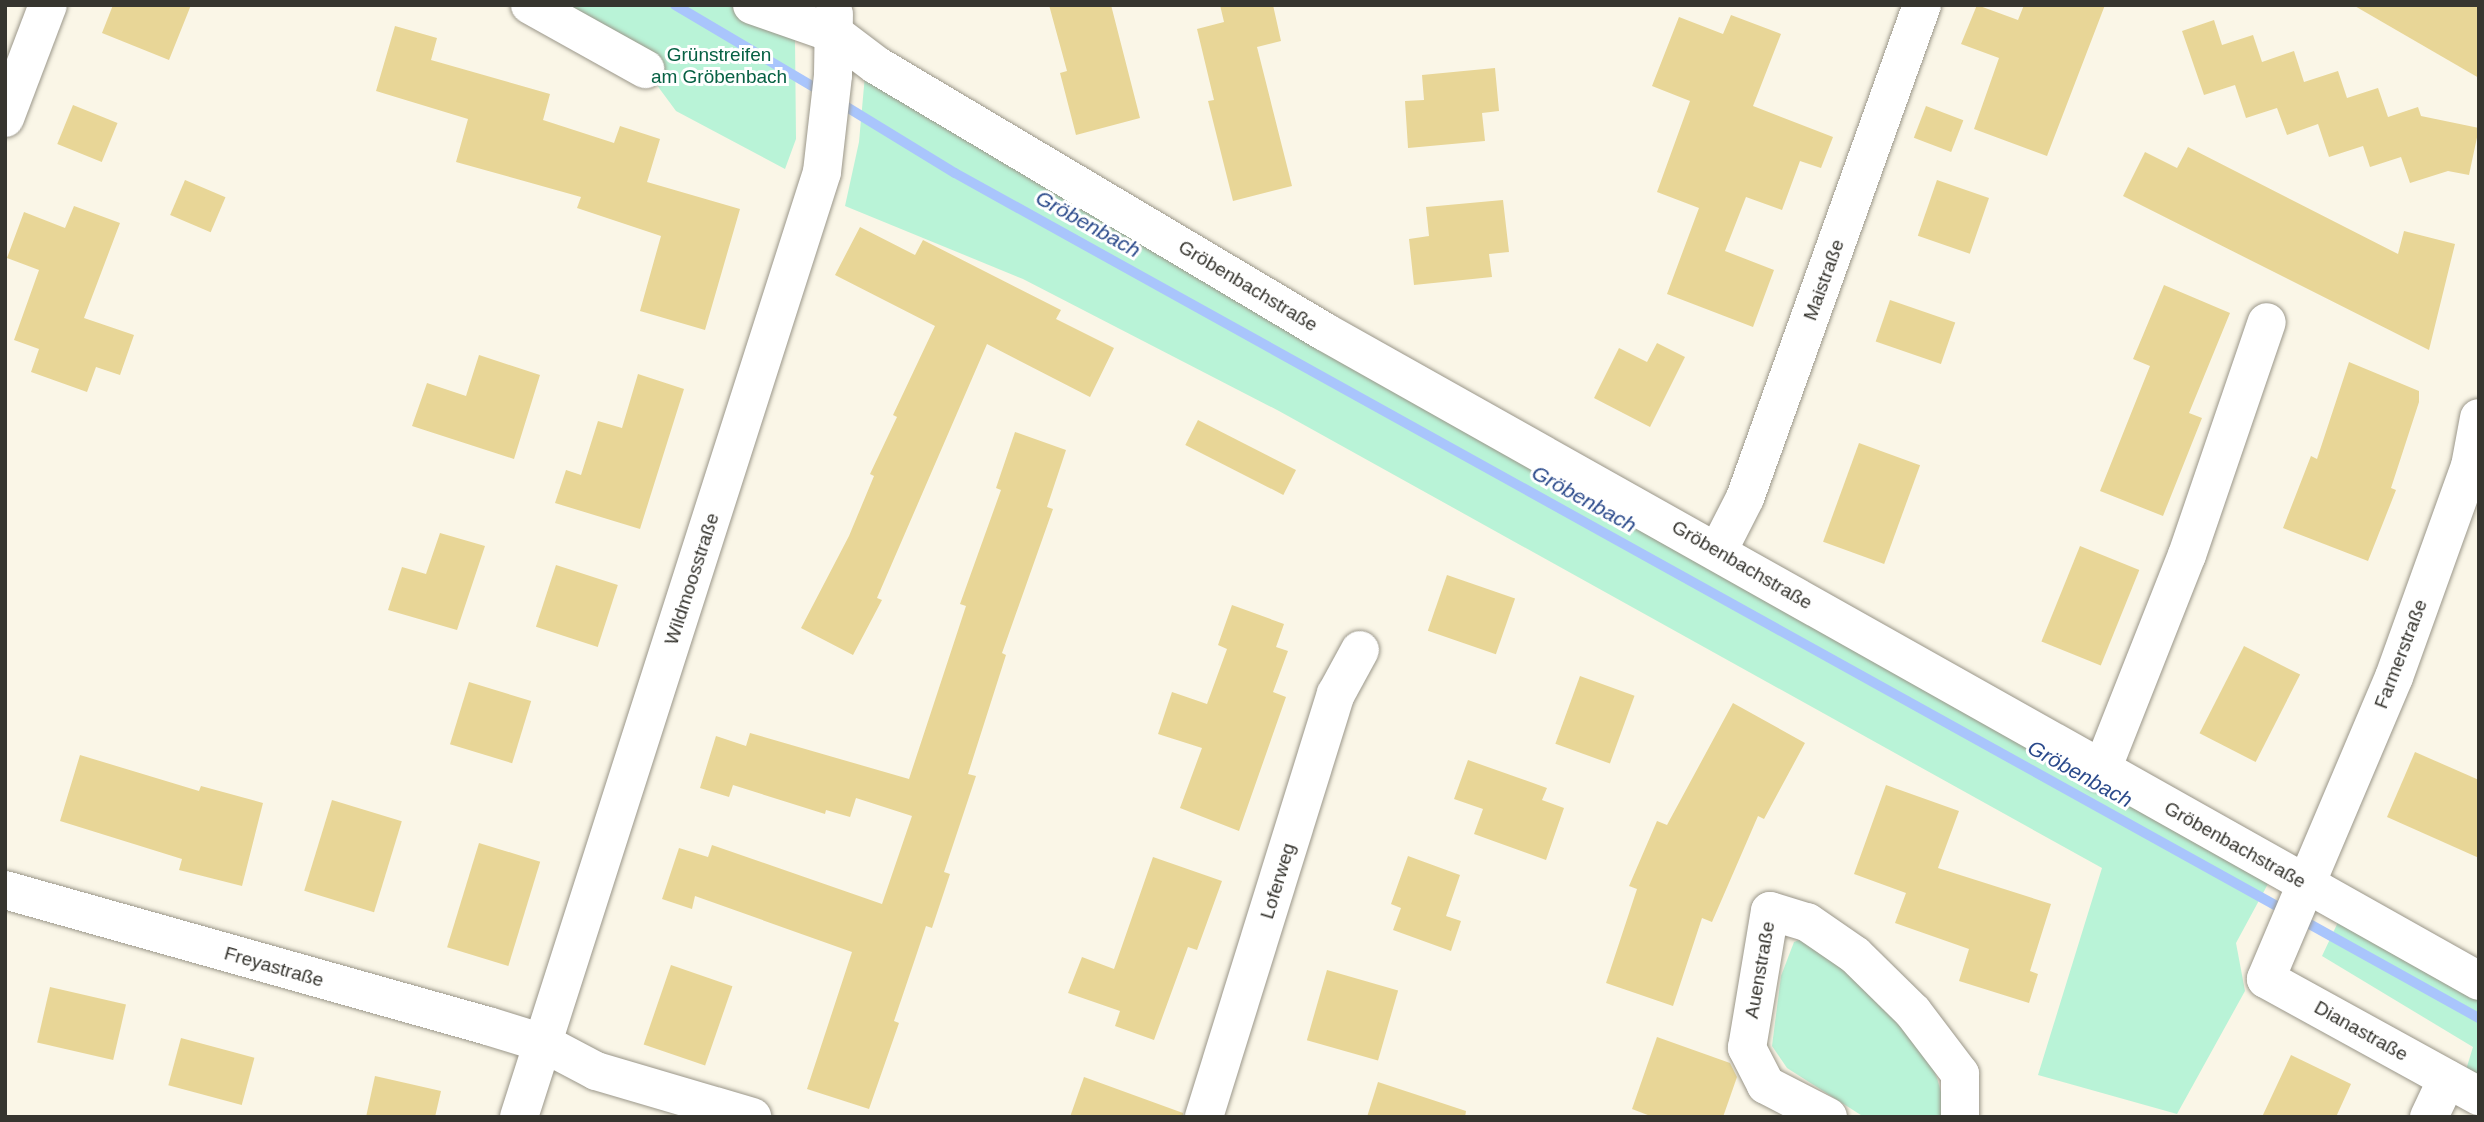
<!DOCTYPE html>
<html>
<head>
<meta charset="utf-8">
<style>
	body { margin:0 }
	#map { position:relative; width:2484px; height:1122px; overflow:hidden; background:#faf6e7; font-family:Helvetica,sans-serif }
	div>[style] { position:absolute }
	.green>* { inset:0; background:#b9f3d7 }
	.stream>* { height:10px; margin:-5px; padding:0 5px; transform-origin:5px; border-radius:5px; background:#a9c5fc }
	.building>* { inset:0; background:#e8d697; transform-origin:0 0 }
	.roads { filter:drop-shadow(0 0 2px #9b978a) drop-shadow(0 0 2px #9b978a) }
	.minor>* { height:38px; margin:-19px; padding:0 19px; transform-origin:19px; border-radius:19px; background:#fff }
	span { translate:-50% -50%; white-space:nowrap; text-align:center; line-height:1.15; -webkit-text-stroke:6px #fff; paint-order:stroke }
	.park-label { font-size:19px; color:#076144 }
	.street-label { font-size:19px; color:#36352f }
	.water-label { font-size:21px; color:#2b4a8b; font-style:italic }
	.frame { position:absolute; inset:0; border:7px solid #36352f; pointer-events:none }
</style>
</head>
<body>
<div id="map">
	<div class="green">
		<div style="clip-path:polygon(539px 5px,732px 5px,795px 40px,796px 139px,785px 169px,676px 111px,645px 69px)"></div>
		<div style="clip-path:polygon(865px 75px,2269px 882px,2236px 943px,2245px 991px,2177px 1114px,2038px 1075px,2102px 868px,1279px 411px,1023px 279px,845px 206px,859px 142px)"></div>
		<div style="clip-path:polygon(2340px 918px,2479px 995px,2479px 1081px,2465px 1073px,2473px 1047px,2322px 956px)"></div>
		<div style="clip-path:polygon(1815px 934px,1918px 1035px,1937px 1078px,1948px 1117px,1864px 1117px,1787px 1068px,1772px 1046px,1781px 976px,1794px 942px)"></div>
	</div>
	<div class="stream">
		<div style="left:675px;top:5px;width:173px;rotate:30.6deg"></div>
		<div style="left:837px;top:101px;width:138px;rotate:31.4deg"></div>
		<div style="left:955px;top:173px;width:1743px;rotate:29.01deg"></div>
	</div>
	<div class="building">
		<div style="clip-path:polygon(113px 5px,191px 5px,169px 60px,102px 33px)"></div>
		<div style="clip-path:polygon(1049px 5px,1111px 5px,1140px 118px,1076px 135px,1060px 73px,1067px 71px)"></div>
		<div style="clip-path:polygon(1220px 5px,1273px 5px,1281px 41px,1257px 47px,1292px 186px,1233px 201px,1208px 101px,1214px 100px,1197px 29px,1224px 22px)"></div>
		<div style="clip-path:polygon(1977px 5px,2018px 20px,2024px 5px,2105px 5px,2047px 156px,1974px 129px,1999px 58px,1961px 44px)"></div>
		<div style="clip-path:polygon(2353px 5px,2479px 5px,2479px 78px)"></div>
		<div style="clip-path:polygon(1731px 15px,1781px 34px,1753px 106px,1833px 137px,1821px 168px,1800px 161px,1782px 210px,1746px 197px,1725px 251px,1774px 270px,1753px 327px,1667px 294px,1699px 208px,1657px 192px,1690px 101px,1652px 86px,1679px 17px,1723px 34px)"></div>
		<div style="clip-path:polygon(2214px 20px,2222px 45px,2253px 35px,2262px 62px,2294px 51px,2304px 82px,2338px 71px,2347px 98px,2378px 88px,2388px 117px,2418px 107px,2421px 116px,2479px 128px,2469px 175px,2448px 171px,2410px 183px,2401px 157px,2370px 167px,2363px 146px,2329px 157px,2318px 124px,2287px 135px,2277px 108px,2246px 118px,2235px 85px,2204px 95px,2182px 31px)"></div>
		<div style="clip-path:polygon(395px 26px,437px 38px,431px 60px,550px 94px,543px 120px,614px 143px,620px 126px,660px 139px,647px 182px,740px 209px,705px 330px,640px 311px,661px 236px,577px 208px,581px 197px,456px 162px,468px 119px,376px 91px)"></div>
		<div style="clip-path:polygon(1495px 68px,1499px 111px,1482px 113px,1485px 141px,1408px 148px,1405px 101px,1424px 100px,1422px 75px)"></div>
		<div style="left:73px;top:105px;width:48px;height:42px;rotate:22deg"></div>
		<div style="left:1926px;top:106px;width:40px;height:34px;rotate:21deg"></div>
		<div style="clip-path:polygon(2188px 147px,2398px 254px,2404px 231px,2455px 244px,2429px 350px,2123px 196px,2145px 152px,2177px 168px)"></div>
		<div style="left:185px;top:180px;width:44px;height:38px;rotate:23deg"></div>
		<div style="left:1937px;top:180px;width:55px;height:59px;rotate:19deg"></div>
		<div style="clip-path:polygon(1503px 200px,1509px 252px,1489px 254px,1492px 277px,1414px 285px,1409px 239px,1429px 236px,1426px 207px)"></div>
		<div style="clip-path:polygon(74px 206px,120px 223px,84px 318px,134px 335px,120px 375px,96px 367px,87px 392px,31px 372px,39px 349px,14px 340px,39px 270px,7px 258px,24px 212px,65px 228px)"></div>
		<div style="clip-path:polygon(860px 227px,915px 255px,923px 240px,1061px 310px,1056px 319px,1114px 348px,1090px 397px,987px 344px,877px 598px,882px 600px,853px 655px,801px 628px,849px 536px,874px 476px,870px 474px,897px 417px,893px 415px,935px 326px,835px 275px)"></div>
		<div style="clip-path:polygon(2164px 285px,2230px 313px,2189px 413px,2202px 418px,2163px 516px,2100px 491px,2150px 366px,2133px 359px)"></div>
		<div style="left:1890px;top:300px;width:69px;height:44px;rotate:19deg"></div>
		<div style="clip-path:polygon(1657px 343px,1685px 357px,1650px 427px,1594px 398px,1619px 348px,1647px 362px)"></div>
		<div style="clip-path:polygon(479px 355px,540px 375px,514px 459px,412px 426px,427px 383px,466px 396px)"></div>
		<div style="clip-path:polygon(2349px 362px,2419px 391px,2419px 402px,2391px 488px,2396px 490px,2368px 561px,2283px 528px,2311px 456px,2317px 459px)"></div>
		<div style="clip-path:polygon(638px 374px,684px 389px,640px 529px,555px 503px,566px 470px,581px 475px,598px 421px,622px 428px)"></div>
		<div style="left:1198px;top:420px;width:110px;height:28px;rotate:27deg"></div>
		<div style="clip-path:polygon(1015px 432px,1066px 450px,1047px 507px,1053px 509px,1002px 653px,1006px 655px,968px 774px,976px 776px,944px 872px,950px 874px,932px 928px,926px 926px,916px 956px,894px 1021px,899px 1023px,869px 1109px,807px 1089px,852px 952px,695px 896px,692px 909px,662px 899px,679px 848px,708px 857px,712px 845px,882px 904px,912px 816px,856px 798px,850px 817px,826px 810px,825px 814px,733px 785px,729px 797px,700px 788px,716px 736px,746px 746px,750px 733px,909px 779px,966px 606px,960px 604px,1001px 490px,996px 488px)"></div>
		<div style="left:1859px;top:443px;width:65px;height:105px;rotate:20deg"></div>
		<div style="clip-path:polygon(440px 533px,485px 546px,457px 630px,388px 610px,402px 567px,426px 574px)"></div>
		<div style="left:2080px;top:546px;width:64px;height:103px;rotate:22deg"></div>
		<div style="left:556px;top:565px;width:65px;height:65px;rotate:18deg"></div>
		<div style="left:1447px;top:575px;width:72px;height:59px;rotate:19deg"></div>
		<div style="clip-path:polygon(1232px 605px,1284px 624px,1276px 647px,1288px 651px,1273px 692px,1286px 697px,1239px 831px,1180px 808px,1202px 748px,1158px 734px,1172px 692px,1207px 704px,1227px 649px,1218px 645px)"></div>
		<div style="left:2244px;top:646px;width:63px;height:98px;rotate:27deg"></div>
		<div style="left:1580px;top:676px;width:58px;height:72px;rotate:20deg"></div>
		<div style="left:469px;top:682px;width:65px;height:65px;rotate:17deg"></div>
		<div style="clip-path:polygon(1733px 703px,1805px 743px,1764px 819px,1758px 816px,1712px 922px,1702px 918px,1673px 1006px,1606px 983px,1637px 889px,1629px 886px,1657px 821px,1667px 825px)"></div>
		<div style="clip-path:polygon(2415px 752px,2479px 780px,2479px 858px,2387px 817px)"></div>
		<div style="clip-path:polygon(80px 755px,199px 791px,201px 786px,263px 803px,242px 886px,179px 870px,182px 859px,60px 821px)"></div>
		<div style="clip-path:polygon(1468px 760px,1547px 788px,1542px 800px,1564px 808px,1546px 860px,1474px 834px,1483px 809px,1454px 799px)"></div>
		<div style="clip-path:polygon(1886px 785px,1959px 811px,1938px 868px,2051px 904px,2030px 971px,2038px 974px,2029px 1003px,1959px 981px,1969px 949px,1895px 923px,1906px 893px,1854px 874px)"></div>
		<div style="left:332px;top:800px;width:73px;height:95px;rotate:17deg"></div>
		<div style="left:479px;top:843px;width:64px;height:109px;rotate:17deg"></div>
		<div style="clip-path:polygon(1408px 856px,1460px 875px,1446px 916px,1461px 921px,1451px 951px,1393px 930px,1401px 908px,1391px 904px)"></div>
		<div style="clip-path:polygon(1153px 857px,1222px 881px,1197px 950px,1188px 947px,1154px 1040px,1115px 1026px,1120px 1011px,1068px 993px,1082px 957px,1114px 969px)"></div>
		<div style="left:671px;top:965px;width:65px;height:84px;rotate:19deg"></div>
		<div style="left:1327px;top:970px;width:74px;height:73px;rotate:16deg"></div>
		<div style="left:50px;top:987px;width:78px;height:57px;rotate:13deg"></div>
		<div style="clip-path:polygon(1657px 1037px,1730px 1063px,1737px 1077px,1723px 1117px,1653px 1117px,1632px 1109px)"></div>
		<div style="left:181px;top:1038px;width:76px;height:49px;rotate:15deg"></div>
		<div style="clip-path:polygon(2291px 1055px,2351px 1084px,2336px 1117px,2262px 1117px)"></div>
		<div style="clip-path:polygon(375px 1076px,441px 1091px,435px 1117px,366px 1117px)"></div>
		<div style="clip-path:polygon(1084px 1077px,1183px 1113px,1183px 1117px,1070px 1117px)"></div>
		<div style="clip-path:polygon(1378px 1082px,1466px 1111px,1465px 1117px,1367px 1117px)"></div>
	</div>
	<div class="roads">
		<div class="minor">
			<div style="left:530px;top:5px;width:132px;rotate:29.1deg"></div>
			<div style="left:752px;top:5px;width:88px;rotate:19.3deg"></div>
			<div style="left:835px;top:34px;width:51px;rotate:37.1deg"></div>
			<div style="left:876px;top:65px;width:522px;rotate:30.74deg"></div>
			<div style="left:1325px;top:332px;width:1324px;rotate:29.35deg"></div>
			<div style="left:5px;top:118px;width:121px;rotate:-69.2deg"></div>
			<div style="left:2479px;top:418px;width:49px;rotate:100.6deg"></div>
			<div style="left:2470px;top:466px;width:224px;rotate:109.8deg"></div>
			<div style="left:2394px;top:677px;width:328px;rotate:113deg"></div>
			<div style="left:2266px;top:979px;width:243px;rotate:28.8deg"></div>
			<div style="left:1718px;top:551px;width:59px;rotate:-63deg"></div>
			<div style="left:1745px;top:498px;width:524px;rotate:-70.25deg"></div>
			<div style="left:2101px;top:772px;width:233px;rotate:-68.4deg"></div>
			<div style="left:2187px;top:555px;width:246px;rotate:-71.1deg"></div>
			<div style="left:5px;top:890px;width:502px;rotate:15.73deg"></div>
			<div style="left:488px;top:1026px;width:58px;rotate:17.2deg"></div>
			<div style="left:543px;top:1043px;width:60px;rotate:27.8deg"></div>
			<div style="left:596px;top:1071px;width:163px;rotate:16.4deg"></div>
			<div style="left:519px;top:1117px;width:992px;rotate:-72.22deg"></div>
			<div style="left:822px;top:172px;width:98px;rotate:-83.5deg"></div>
			<div style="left:833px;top:75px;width:61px;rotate:-89.1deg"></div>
			<div style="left:1204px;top:1117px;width:443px;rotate:-72.7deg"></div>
			<div style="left:1336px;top:694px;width:50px;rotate:-61.4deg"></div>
			<div style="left:1828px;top:1117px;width:70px;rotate:-152.7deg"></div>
			<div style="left:1766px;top:1085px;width:42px;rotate:-117.2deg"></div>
			<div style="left:1747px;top:1048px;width:139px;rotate:-80.5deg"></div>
			<div style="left:1770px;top:911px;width:39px;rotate:17deg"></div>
			<div style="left:1807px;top:922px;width:58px;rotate:34.5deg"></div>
			<div style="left:1855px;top:955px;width:81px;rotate:44.5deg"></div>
			<div style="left:1913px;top:1012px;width:78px;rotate:52.8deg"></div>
			<div style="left:1960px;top:1074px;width:43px;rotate:90deg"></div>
			<div style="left:2429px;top:1117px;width:42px;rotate:-64.7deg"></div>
		</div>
	</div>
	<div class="park-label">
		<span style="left:719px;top:66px">Grünstreifen<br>am Gröbenbach</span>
	</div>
	<div class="street-label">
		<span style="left:1824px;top:280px;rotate:-70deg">Maistraße</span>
		<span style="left:1248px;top:286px;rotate:31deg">Gröbenbachstraße</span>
		<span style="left:1742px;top:565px;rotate:30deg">Gröbenbachstraße</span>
		<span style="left:692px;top:579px;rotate:-72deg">Wildmoosstraße</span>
		<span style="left:2401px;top:654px;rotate:-69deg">Farmerstraße</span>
		<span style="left:2235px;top:845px;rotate:29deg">Gröbenbachstraße</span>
		<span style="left:1278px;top:881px;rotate:-73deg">Loferweg</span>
		<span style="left:274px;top:967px;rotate:16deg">Freyastraße</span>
		<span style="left:1760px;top:970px;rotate:-80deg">Auenstraße</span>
		<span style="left:2361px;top:1031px;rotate:29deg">Dianastraße</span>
	</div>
	<div class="water-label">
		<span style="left:1088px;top:224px;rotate:29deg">Gröbenbach</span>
		<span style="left:1584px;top:499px;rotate:29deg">Gröbenbach</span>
		<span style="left:2080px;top:774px;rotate:29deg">Gröbenbach</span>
	</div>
	<div class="frame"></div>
</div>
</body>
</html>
